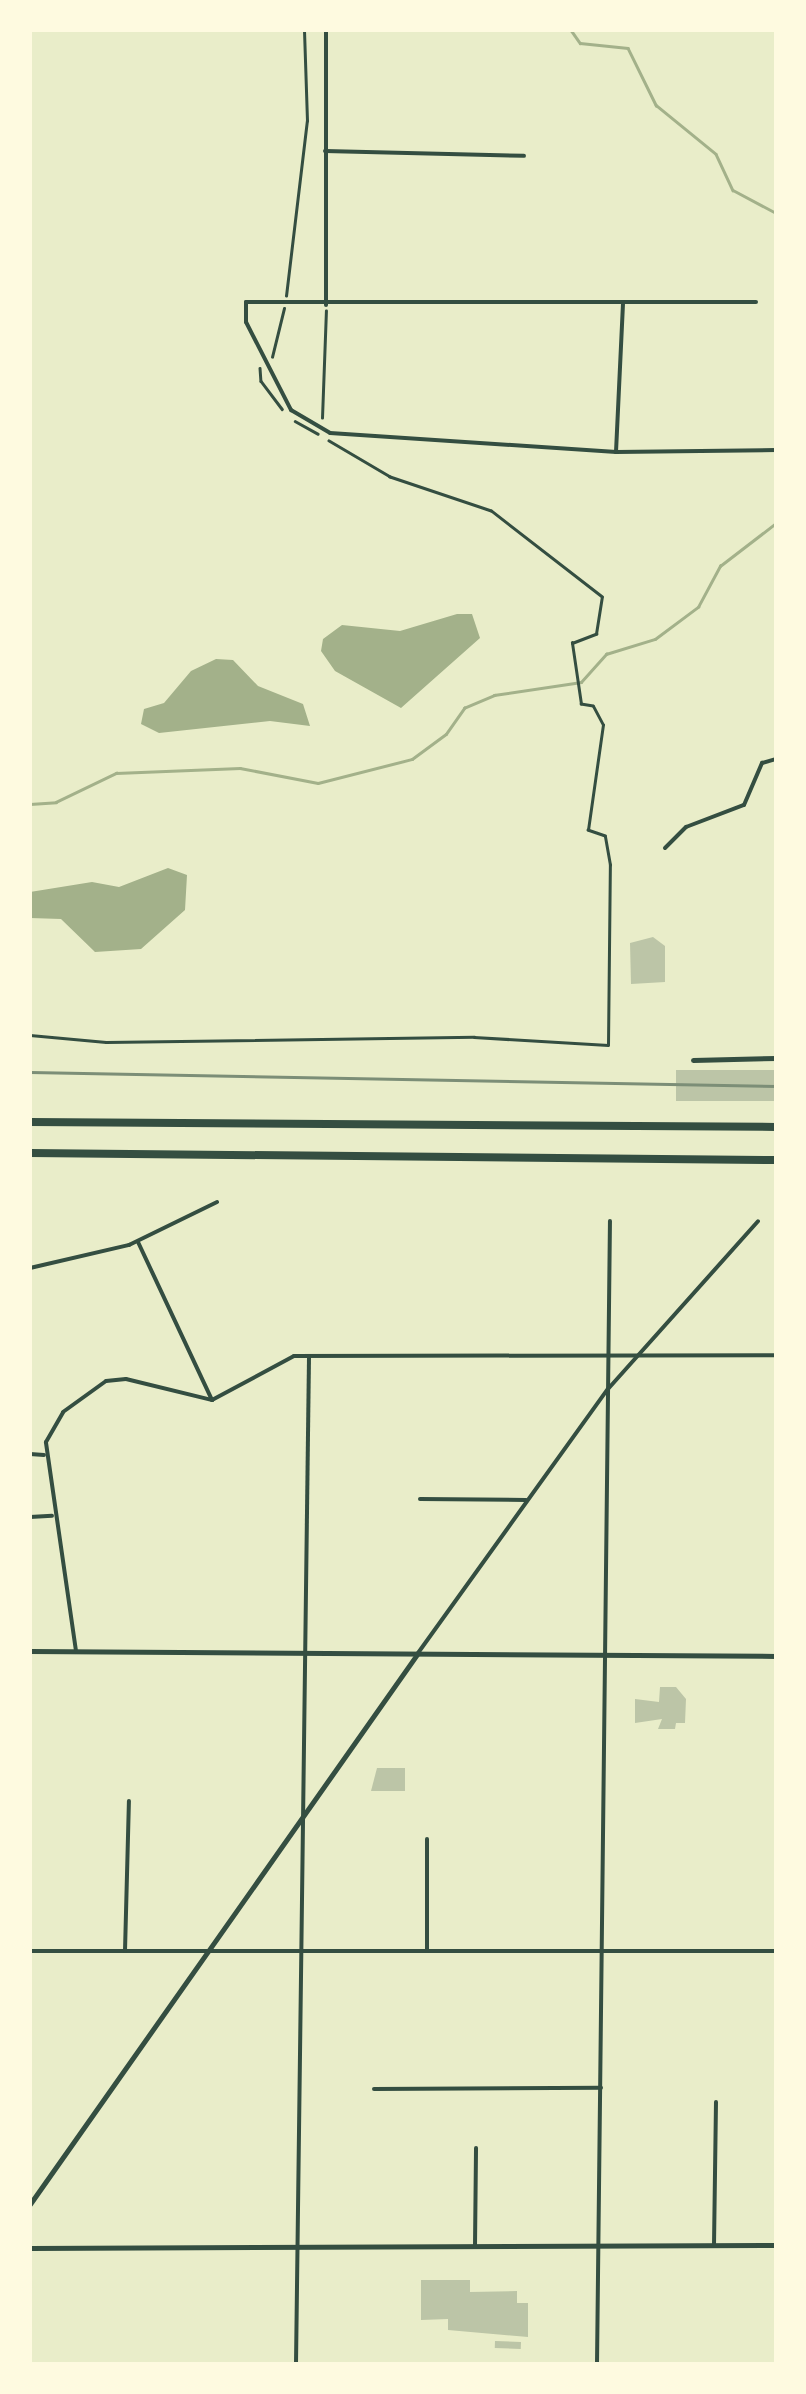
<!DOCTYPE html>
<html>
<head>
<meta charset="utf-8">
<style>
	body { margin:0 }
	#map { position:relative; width:806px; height:2394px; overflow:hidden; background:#e9edc9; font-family:"Noto Sans",sans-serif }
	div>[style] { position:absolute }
	.water>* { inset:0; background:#a3b18a }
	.stream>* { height:2.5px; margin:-1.25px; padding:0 1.25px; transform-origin:1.25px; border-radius:1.25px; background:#a3b18a }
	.building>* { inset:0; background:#bcc5a7; transform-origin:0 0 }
	.path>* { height:2.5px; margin:-1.25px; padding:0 1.25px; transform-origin:1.25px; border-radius:1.25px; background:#344e41 }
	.minor>* { height:4px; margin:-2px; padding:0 2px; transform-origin:2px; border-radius:2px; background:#344e41 }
	.tertiary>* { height:5px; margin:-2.5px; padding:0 2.5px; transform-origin:2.5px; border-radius:2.5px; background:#344e41 }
	.motorway>* { height:8px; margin:-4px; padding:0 4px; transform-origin:4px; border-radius:4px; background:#344e41 }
	.tram>* { height:2.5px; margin:-1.25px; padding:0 1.25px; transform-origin:1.25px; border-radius:1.25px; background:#7c8e77 }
	span { translate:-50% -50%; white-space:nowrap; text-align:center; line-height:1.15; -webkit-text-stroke:8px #fefae0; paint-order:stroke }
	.frame { position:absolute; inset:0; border:32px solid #fefae0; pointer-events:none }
</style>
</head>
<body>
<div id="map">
	<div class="water">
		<div style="clip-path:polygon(457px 614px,472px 614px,480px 638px,401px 708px,335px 671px,321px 651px,323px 639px,342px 625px,400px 631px)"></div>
		<div style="clip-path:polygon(216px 659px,233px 660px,258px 686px,303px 704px,310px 726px,270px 721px,159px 733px,141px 724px,144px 709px,164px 703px,191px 671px)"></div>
		<div style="clip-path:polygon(168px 868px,187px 875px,185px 910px,141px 949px,95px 952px,61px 919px,30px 918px,30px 892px,92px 882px,119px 887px)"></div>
	</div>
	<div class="stream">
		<div style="left:571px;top:30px;width:16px;rotate:55deg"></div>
		<div style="left:580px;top:43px;width:48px;rotate:5.9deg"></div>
		<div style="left:628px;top:48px;width:64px;rotate:63.8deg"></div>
		<div style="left:656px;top:105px;width:77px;rotate:39.2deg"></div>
		<div style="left:716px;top:154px;width:40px;rotate:65deg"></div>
		<div style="left:733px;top:190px;width:49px;rotate:28.1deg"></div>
		<div style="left:30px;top:804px;width:26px;rotate:-4deg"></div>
		<div style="left:56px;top:802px;width:67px;rotate:-25.8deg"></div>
		<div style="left:116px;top:773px;width:124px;rotate:-2.3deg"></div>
		<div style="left:240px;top:768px;width:79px;rotate:10.9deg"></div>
		<div style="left:318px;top:783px;width:97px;rotate:-14.3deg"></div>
		<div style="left:412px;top:759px;width:42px;rotate:-36.3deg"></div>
		<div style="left:446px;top:734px;width:32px;rotate:-55deg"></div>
		<div style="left:464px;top:708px;width:33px;rotate:-23deg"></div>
		<div style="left:494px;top:695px;width:88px;rotate:-8.5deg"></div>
		<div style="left:581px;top:682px;width:38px;rotate:-48deg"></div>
		<div style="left:606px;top:654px;width:51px;rotate:-17deg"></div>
		<div style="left:655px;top:639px;width:54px;rotate:-36.7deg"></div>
		<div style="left:698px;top:607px;width:47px;rotate:-61.8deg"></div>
		<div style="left:720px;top:566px;width:71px;rotate:-37.5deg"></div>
	</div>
	<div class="building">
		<div style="clip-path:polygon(653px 937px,665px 946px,665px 982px,631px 984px,630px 943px)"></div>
		<div style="left:676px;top:1070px;width:100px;height:31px"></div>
		<div style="clip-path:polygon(660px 1687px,676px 1687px,686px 1699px,685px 1723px,676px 1723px,675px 1729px,658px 1729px,662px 1719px,635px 1723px,635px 1699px,659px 1702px)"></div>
		<div style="clip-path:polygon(377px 1768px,405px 1768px,405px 1791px,371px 1791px)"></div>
		<div style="clip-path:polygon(421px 2280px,470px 2280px,470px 2292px,517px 2291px,517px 2303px,528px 2303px,528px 2337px,448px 2330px,448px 2319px,421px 2320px)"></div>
		<div style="left:495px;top:2341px;width:26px;height:7px;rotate:2deg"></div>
	</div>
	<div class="path">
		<div style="left:286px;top:296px;width:176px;rotate:-83.2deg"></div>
		<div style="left:307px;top:121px;width:91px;rotate:-91.9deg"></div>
		<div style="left:272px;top:357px;width:50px;rotate:-76.2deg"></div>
		<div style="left:260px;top:368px;width:13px;rotate:86deg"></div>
		<div style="left:261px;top:381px;width:35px;rotate:53deg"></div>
		<div style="left:322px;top:418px;width:107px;rotate:-87.9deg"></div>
		<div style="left:295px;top:421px;width:26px;rotate:29deg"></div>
		<div style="left:30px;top:1035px;width:76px;rotate:5.3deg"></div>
		<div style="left:106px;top:1042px;width:368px;rotate:-0.8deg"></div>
		<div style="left:474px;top:1037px;width:134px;rotate:3.4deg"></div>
		<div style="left:608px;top:1045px;width:180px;rotate:-89.4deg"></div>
		<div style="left:610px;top:865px;width:29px;rotate:-100deg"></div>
		<div style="left:605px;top:836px;width:18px;rotate:-161deg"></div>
		<div style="left:588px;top:830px;width:106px;rotate:-81.9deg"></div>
		<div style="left:603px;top:725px;width:21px;rotate:-118deg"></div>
		<div style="left:593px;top:706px;width:12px;rotate:-171deg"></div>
		<div style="left:581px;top:704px;width:62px;rotate:-98.4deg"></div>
		<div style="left:572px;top:643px;width:26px;rotate:-21deg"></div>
		<div style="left:596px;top:634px;width:37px;rotate:-81deg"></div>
		<div style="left:602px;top:597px;width:140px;rotate:-142.2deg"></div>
		<div style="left:491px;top:511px;width:107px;rotate:-161.4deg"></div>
		<div style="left:390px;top:477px;width:71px;rotate:-149.5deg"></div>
	</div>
	<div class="minor">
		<div style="left:325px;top:151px;width:199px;rotate:1.4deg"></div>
		<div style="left:756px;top:302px;width:510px;rotate:180deg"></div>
		<div style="left:246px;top:302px;width:20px;rotate:90deg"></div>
		<div style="left:246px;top:322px;width:99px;rotate:62.9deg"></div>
		<div style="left:291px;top:410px;width:45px;rotate:30.5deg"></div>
		<div style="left:330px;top:433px;width:287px;rotate:3.8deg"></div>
		<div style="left:616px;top:452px;width:160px;rotate:-0.7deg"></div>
		<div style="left:326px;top:305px;width:275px;rotate:-90deg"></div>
		<div style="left:616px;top:452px;width:148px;rotate:-87.3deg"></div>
		<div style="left:665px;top:848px;width:30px;rotate:-45deg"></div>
		<div style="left:686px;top:827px;width:62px;rotate:-20.8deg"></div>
		<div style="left:744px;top:805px;width:46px;rotate:-66.8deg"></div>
		<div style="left:762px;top:763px;width:15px;rotate:-16deg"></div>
		<div style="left:138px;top:1242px;width:174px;rotate:64.9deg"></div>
		<div style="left:30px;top:1268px;width:102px;rotate:-13.1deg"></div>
		<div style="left:129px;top:1245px;width:98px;rotate:-26deg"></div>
		<div style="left:30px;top:1454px;width:14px;rotate:4deg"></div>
		<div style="left:420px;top:1499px;width:106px;rotate:0.5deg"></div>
		<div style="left:30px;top:1517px;width:22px;rotate:-3deg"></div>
		<div style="left:76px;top:1651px;width:211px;rotate:-98.2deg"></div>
		<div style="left:46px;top:1442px;width:34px;rotate:-60deg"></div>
		<div style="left:63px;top:1412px;width:53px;rotate:-35.8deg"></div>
		<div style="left:106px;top:1381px;width:20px;rotate:-6deg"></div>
		<div style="left:126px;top:1379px;width:89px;rotate:13.7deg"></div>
		<div style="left:212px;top:1400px;width:93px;rotate:-28.2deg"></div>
		<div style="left:294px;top:1356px;width:482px;rotate:-0.1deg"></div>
		<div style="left:418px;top:1653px;width:325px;rotate:-54.3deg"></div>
		<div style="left:608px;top:1389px;width:225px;rotate:-48.2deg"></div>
		<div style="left:30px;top:1951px;width:746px"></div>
		<div style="left:125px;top:1951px;width:150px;rotate:-88.5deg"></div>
		<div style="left:427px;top:1951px;width:112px;rotate:-90deg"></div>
		<div style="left:374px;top:2089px;width:227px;rotate:-0.3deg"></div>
		<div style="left:714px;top:2245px;width:143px;rotate:-89.2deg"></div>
		<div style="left:475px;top:2246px;width:98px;rotate:-89.4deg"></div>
		<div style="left:296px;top:2364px;width:1008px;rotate:-89.26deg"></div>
		<div style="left:597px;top:2364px;width:1143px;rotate:-89.35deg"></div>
	</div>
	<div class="tertiary">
		<div style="left:693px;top:1060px;width:83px;rotate:-1.4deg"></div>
		<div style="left:30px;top:1651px;width:746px;rotate:0.38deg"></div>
		<div style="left:30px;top:2204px;width:674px;rotate:-54.85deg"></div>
		<div style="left:30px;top:2248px;width:746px;rotate:-0.23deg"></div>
	</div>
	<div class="motorway">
		<div style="left:30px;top:1122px;width:746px;rotate:0.38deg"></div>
		<div style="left:30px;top:1153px;width:746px;rotate:0.54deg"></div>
	</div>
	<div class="tram">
		<div style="left:30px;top:1072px;width:746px;rotate:1.08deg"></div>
	</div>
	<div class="frame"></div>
</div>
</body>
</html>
